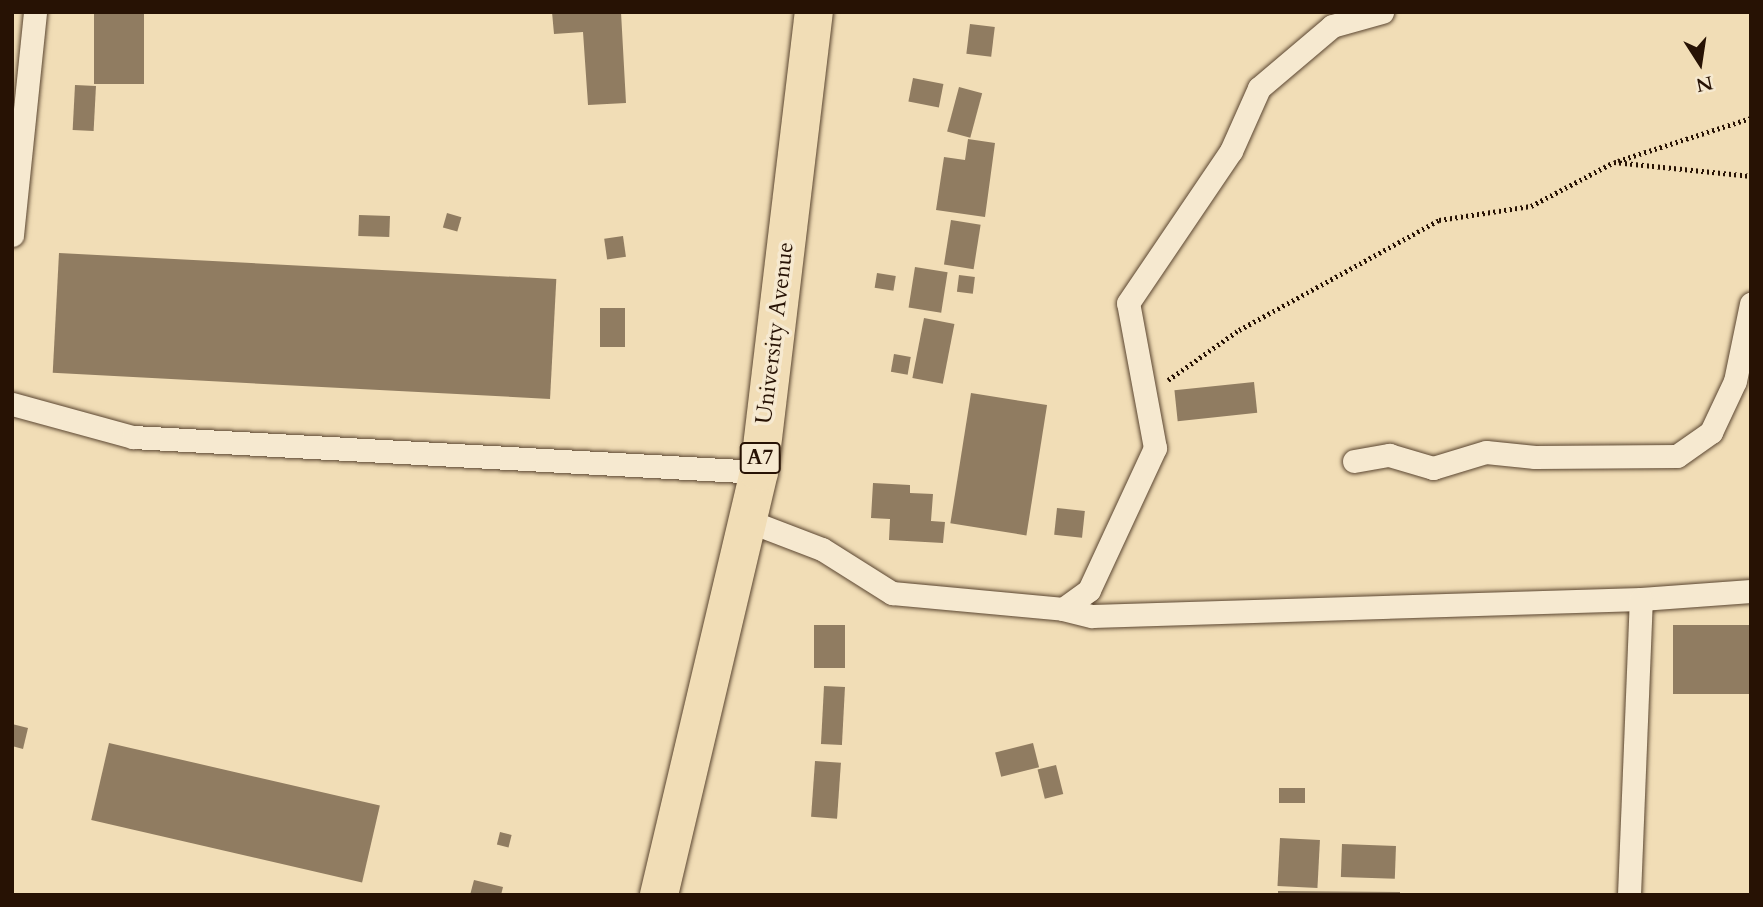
<!DOCTYPE html>
<html>
<head>
<meta charset="utf-8">
<style>
	body { margin:0 }
	#map { position:relative; width:1763px; height:907px; overflow:hidden; background:#f1ddb6; font-family:Cardo,serif }
	div>[style] { position:absolute }
	.building>* { inset:0; background:#907c61; transform-origin:0 0 }
	.path>* { height:4.5px; margin-top:-2.25px; transform-origin:0; background:repeating-linear-gradient(90deg,#271204 0 2px,transparent 0 5.5px) }
	.roads { filter:drop-shadow(0 0 2px #5a4530) drop-shadow(0 0 2px #5a4530) }
	.minor>* { height:23px; margin:-11.5px; padding:0 11.5px; transform-origin:11.5px; border-radius:11.5px; background:#f6e9d0 }
	.trunk>* { height:38px; margin:-19px; padding:0 19px; transform-origin:19px; border-radius:19px; background:#f1ddb6 }
	span { translate:-50% -50%; white-space:nowrap; text-align:center; line-height:1.15; -webkit-text-stroke:7px #f6e9d0; paint-order:stroke }
	.shield-label span { padding:2px 5px; background:#f6e9d0; border:2px solid; border-radius:5px; -webkit-text-stroke-width:0 }
	.shield-label { font-size:21px; color:#271204; font-weight:700 }
	.street-label { font-size:23px; color:#271204 }
	.frame { position:absolute; inset:0; border:14px solid #271204; pointer-events:none }
	.north { position:absolute; left:1665px; top:28px; width:70px; height:70px; -webkit-text-stroke:5px #f6e9d0; paint-order:stroke; rotate:168deg; font-size:19px; font-weight:700; line-height:28px; text-align:center; color:#271204 }
	.north::after { content:''; display:block; margin:auto; width:24px; height:32px; background:#271204; clip-path:polygon(50% 0,100% 100%,50% 72%,0 100%) }
</style>
</head>
<body>
<div id="map">
	<div class="building">
		<div style="left:94px;top:12px;width:50px;height:72px"></div>
		<div style="clip-path:polygon(552px 12px,621px 12px,626px 103px,588px 105px,583px 32px,554px 34px)"></div>
		<div style="left:970px;top:24px;width:25px;height:30px;rotate:7deg"></div>
		<div style="left:913px;top:78px;width:31px;height:24px;rotate:11deg"></div>
		<div style="left:75px;top:85px;width:21px;height:45px;rotate:3deg"></div>
		<div style="left:959px;top:87px;width:24px;height:46px;rotate:15deg"></div>
		<div style="clip-path:polygon(968px 139px,995px 143px,985px 217px,936px 210px,944px 157px,965px 160px)"></div>
		<div style="left:447px;top:213px;width:15px;height:15px;rotate:16deg"></div>
		<div style="left:359px;top:215px;width:31px;height:21px;rotate:2deg"></div>
		<div style="left:951px;top:220px;width:30px;height:45px;rotate:9deg"></div>
		<div style="left:623px;top:236px;width:21px;height:19px;rotate:82deg"></div>
		<div style="left:59px;top:253px;width:498px;height:120px;rotate:3deg"></div>
		<div style="left:915px;top:267px;width:33px;height:41px;rotate:9deg"></div>
		<div style="left:877px;top:273px;width:19px;height:15px;rotate:9deg"></div>
		<div style="left:959px;top:275px;width:16px;height:17px;rotate:7deg"></div>
		<div style="left:600px;top:308px;width:25px;height:39px"></div>
		<div style="left:924px;top:318px;width:31px;height:61px;rotate:11deg"></div>
		<div style="left:894px;top:354px;width:17px;height:18px;rotate:10deg"></div>
		<div style="left:1254px;top:382px;width:31px;height:80px;rotate:84deg"></div>
		<div style="left:971px;top:393px;width:77px;height:132px;rotate:9deg"></div>
		<div style="clip-path:polygon(873px 483px,910px 485px,910px 493px,933px 494px,931px 521px,945px 522px,943px 543px,889px 540px,890px 519px,871px 518px)"></div>
		<div style="left:1057px;top:508px;width:28px;height:27px;rotate:6deg"></div>
		<div style="left:814px;top:625px;width:31px;height:43px"></div>
		<div style="left:1673px;top:625px;width:78px;height:69px"></div>
		<div style="left:824px;top:686px;width:21px;height:58px;rotate:3deg"></div>
		<div style="clip-path:polygon(12px 724px,28px 728px,23px 749px,12px 746px)"></div>
		<div style="left:109px;top:743px;width:278px;height:79px;rotate:13deg"></div>
		<div style="left:1033px;top:743px;width:25px;height:39px;rotate:76deg"></div>
		<div style="left:815px;top:761px;width:26px;height:56px;rotate:4deg"></div>
		<div style="left:1056px;top:765px;width:30px;height:19px;rotate:76deg"></div>
		<div style="left:1305px;top:788px;width:15px;height:26px;rotate:90deg"></div>
		<div style="left:500px;top:832px;width:12px;height:13px;rotate:14deg"></div>
		<div style="left:1280px;top:838px;width:40px;height:48px;rotate:3deg"></div>
		<div style="left:1342px;top:844px;width:54px;height:33px;rotate:2deg"></div>
		<div style="clip-path:polygon(474px 880px,503px 887px,501px 895px,470px 895px)"></div>
		<div style="clip-path:polygon(1278px 891px,1400px 892px,1400px 895px,1278px 895px)"></div>
	</div>
	<div class="path">
		<div style="left:1618px;top:161px;width:140px;rotate:-17.9deg"></div>
		<div style="left:1168px;top:380px;width:87px;rotate:-35.2deg"></div>
		<div style="left:1239px;top:330px;width:228px;rotate:-28.8deg"></div>
		<div style="left:1439px;top:220px;width:93px;rotate:-8.7deg"></div>
		<div style="left:1531px;top:206px;width:94px;rotate:-27.9deg"></div>
		<div style="left:1614px;top:162px;width:138px;rotate:5.8deg"></div>
	</div>
	<div class="roads">
		<div class="minor">
			<div style="left:12px;top:235px;width:224px;rotate:-84.1deg"></div>
			<div style="left:12px;top:404px;width:125px;rotate:15.3deg"></div>
			<div style="left:133px;top:437px;width:627px;rotate:3.2deg"></div>
			<div style="left:1354px;top:461px;width:36px;rotate:-10deg"></div>
			<div style="left:1389px;top:455px;width:46px;rotate:16.5deg"></div>
			<div style="left:1433px;top:468px;width:55px;rotate:-16.8deg"></div>
			<div style="left:1486px;top:452px;width:49px;rotate:5.8deg"></div>
			<div style="left:1535px;top:457px;width:142px;rotate:-0.4deg"></div>
			<div style="left:1677px;top:456px;width:42px;rotate:-35.2deg"></div>
			<div style="left:1711px;top:432px;width:56px;rotate:-64.8deg"></div>
			<div style="left:1735px;top:381px;width:79px;rotate:-78.3deg"></div>
			<div style="left:746px;top:520px;width:81px;rotate:20.9deg"></div>
			<div style="left:822px;top:549px;width:83px;rotate:32.2deg"></div>
			<div style="left:892px;top:593px;width:172px;rotate:5.3deg"></div>
			<div style="left:1063px;top:609px;width:30px;rotate:14deg"></div>
			<div style="left:1092px;top:616px;width:549px;rotate:-1.77deg"></div>
			<div style="left:1641px;top:599px;width:110px;rotate:-4.2deg"></div>
			<div style="left:1063px;top:609px;width:32px;rotate:-36deg"></div>
			<div style="left:1089px;top:590px;width:157px;rotate:-65.1deg"></div>
			<div style="left:1155px;top:448px;width:147px;rotate:-100.5deg"></div>
			<div style="left:1128px;top:303px;width:184px;rotate:-55.9deg"></div>
			<div style="left:1231px;top:151px;width:69px;rotate:-66deg"></div>
			<div style="left:1259px;top:88px;width:96px;rotate:-40.3deg"></div>
			<div style="left:1332px;top:26px;width:52px;rotate:-15.6deg"></div>
			<div style="left:1629px;top:895px;width:296px;rotate:-87.7deg"></div>
		</div>
		<div class="trunk">
			<div style="left:659px;top:895px;width:435px;rotate:-76.7deg"></div>
			<div style="left:759px;top:472px;width:463px;rotate:-83.2deg"></div>
		</div>
	</div>
	<div class="shield-label">
		<span style="left:760px;top:458px">A7</span>
	</div>
	<div class="street-label">
		<span style="left:775px;top:333px;rotate:-83deg">University Avenue</span>
	</div>
	<div class="frame"></div>
	<div class="north">N</div>
</div>
</body>
</html>
